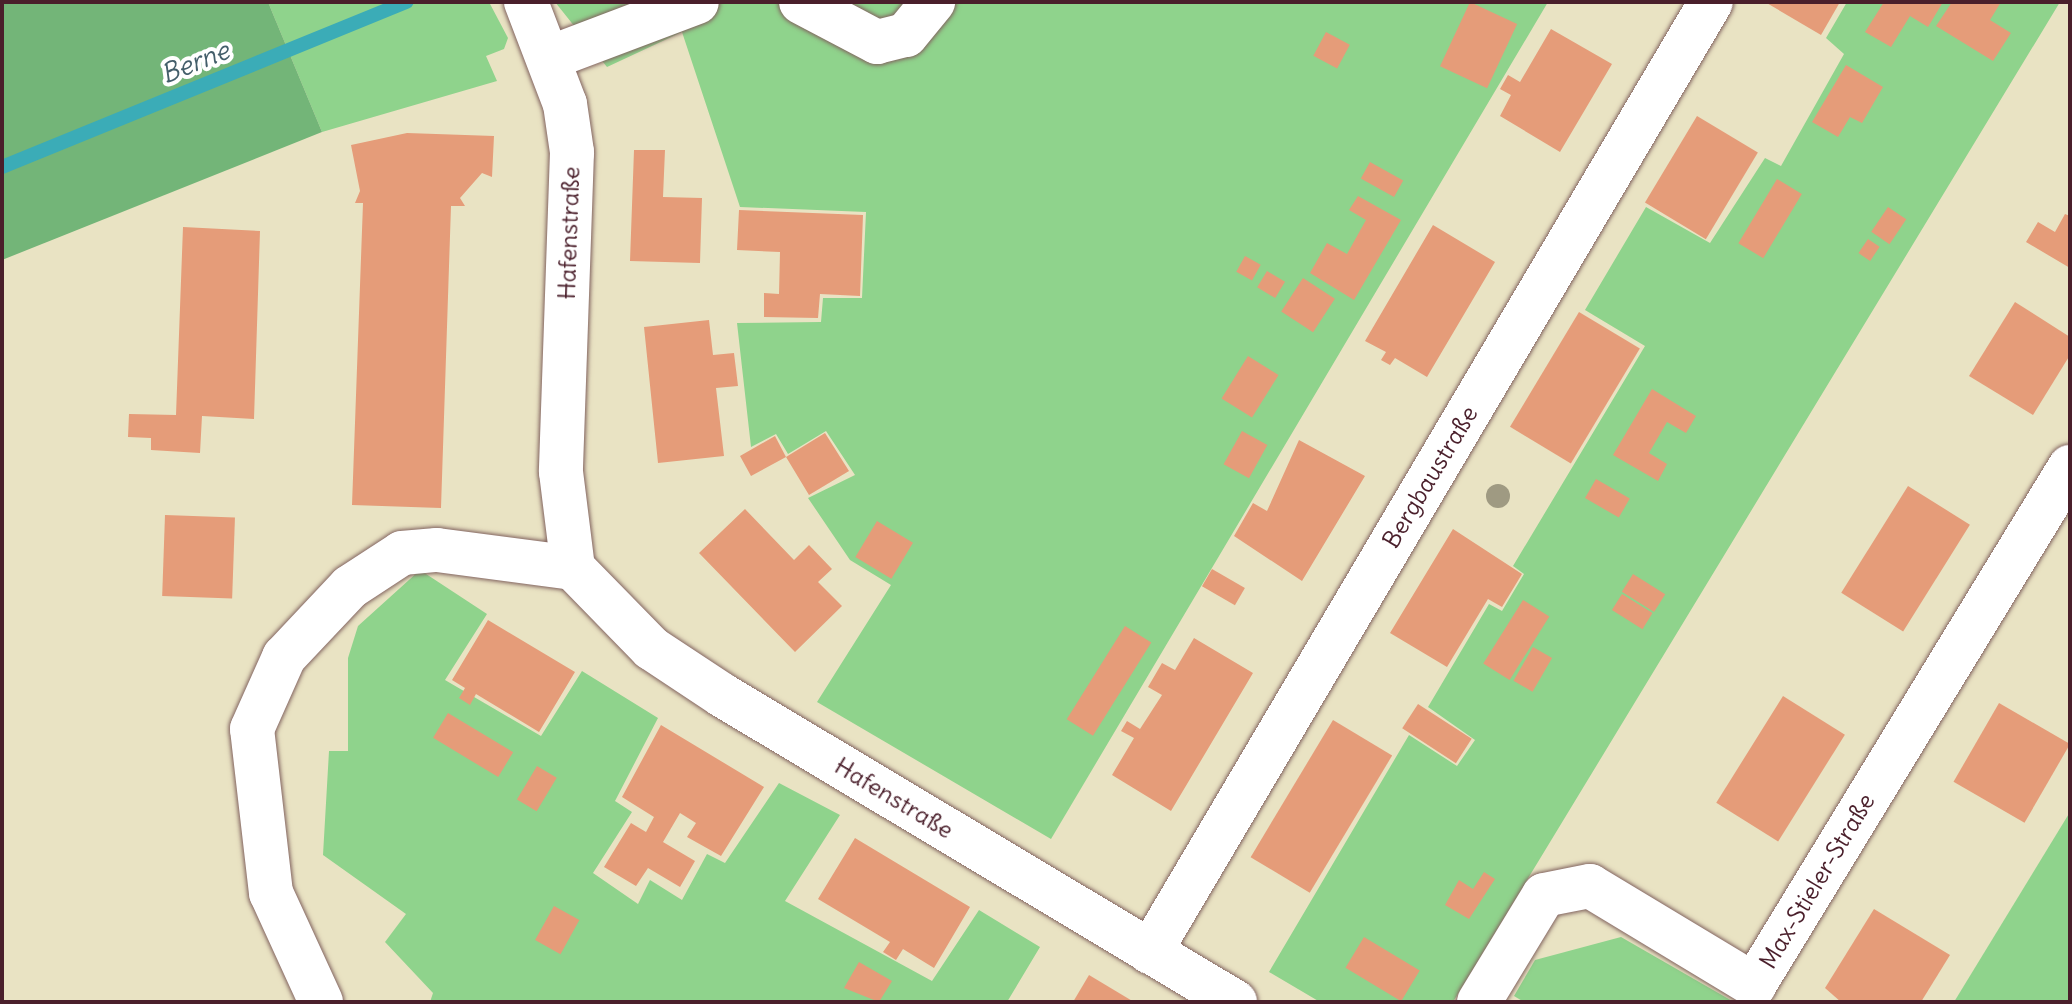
<!DOCTYPE html>
<html>
<head>
<meta charset="utf-8">
<style>
	body { margin:0 }
	#map { position:relative; width:2072px; height:1004px; overflow:hidden; background:#e9e3c3; font-family:Delius,sans-serif }
	div>[style] { position:absolute }
	.green>* { inset:0; background:#8fd38c }
	.forest>* { inset:0; background:#73b578 }
	.stream>* { height:14px; margin:-7px; padding:0 7px; transform-origin:7px; border-radius:7px; background:#3bacb7 }
	.building>* { inset:0; background:#e59c79; transform-origin:0 0 }
	.roads { filter:drop-shadow(0 0 2px #826460) drop-shadow(0 0 2px #826460) }
	.minor>* { height:44px; margin:-22px; padding:0 22px; transform-origin:22px; border-radius:22px; background:#fff }
	.trees>* { width:24px; height:24px; margin:-12px; border-radius:50%; background:#9f9a82 }
	span { translate:-50% -50%; white-space:nowrap; text-align:center; line-height:1.15; -webkit-text-stroke:8px #fff; paint-order:stroke }
	.street-label { font-size:24px; color:#4a1f2b }
	.water-label { font-size:26px; color:#435e6a; font-style:italic }
	.frame { position:absolute; inset:0; border:4px solid #4a1f2b; pointer-events:none }
</style>
</head>
<body>
<div id="map">
	<div class="green">
		<div style="clip-path:polygon(268px 2px,489px 2px,508px 38px,504px 49px,486px 56px,497px 81px,322px 132px)"></div>
		<div style="clip-path:polygon(555px 2px,1548px 2px,1051px 839px,817px 702px,891px 585px,850px 560px,808px 498px,855px 475px,826px 431px,788px 454px,776px 434px,751px 447px,737px 323px,821px 322px,823px 298px,862px 298px,866px 212px,740px 207px,682px 32px,607px 67px)"></div>
		<div style="clip-path:polygon(1847px 2px,2060px 2px,1453px 1002px,1320px 1002px,1269px 972px,1409px 735px,1457px 766px,1475px 740px,1428px 707px,1489px 604px,1502px 611px,1524px 574px,1513px 566px,1645px 346px,1585px 310px,1646px 207px,1710px 243px,1765px 158px,1781px 166px,1844px 54px,1826px 38px)"></div>
		<div style="clip-path:polygon(420px 570px,487px 614px,445px 680px,541px 736px,582px 671px,658px 718px,615px 801px,632px 812px,593px 873px,638px 904px,650px 880px,682px 900px,707px 854px,725px 863px,779px 783px,840px 815px,785px 901px,932px 981px,979px 910px,1040px 947px,1007px 1002px,430px 1002px,433px 993px,385px 942px,406px 914px,323px 855px,329px 751px,348px 751px,348px 658px,358px 626px)"></div>
		<div style="clip-path:polygon(2070px 812px,2070px 1002px,1954px 1002px)"></div>
		<div style="clip-path:polygon(1621px 937px,1734px 1002px,1524px 1002px,1514px 996px,1535px 960px)"></div>
	</div>
	<div class="forest">
		<div style="clip-path:polygon(2px 2px,268px 2px,322px 132px,2px 260px)"></div>
	</div>
	<div class="stream">
		<div style="left:2px;top:167px;width:437px;rotate:-22.2deg"></div>
	</div>
	<div class="building">
		<div style="left:1470px;top:2px;width:52px;height:71px;rotate:25deg"></div>
		<div style="clip-path:polygon(1765px 2px,1840px 2px,1821px 35px)"></div>
		<div style="clip-path:polygon(1884px 2px,1943px 2px,1928px 27px,1910px 16px,1891px 47px,1865px 32px)"></div>
		<div style="clip-path:polygon(1952px 2px,2001px 2px,1990px 20px,2011px 33px,1993px 61px,1936px 26px)"></div>
		<div style="clip-path:polygon(1551px 29px,1612px 64px,1560px 152px,1500px 116px,1511px 95px,1500px 89px,1508px 75px,1520px 82px)"></div>
		<div style="left:1326px;top:32px;width:27px;height:27px;rotate:28deg"></div>
		<div style="clip-path:polygon(1846px 65px,1883px 87px,1862px 123px,1850px 117px,1838px 137px,1812px 122px)"></div>
		<div style="left:1697px;top:116px;width:71px;height:101px;rotate:31deg"></div>
		<div style="clip-path:polygon(407px 133px,494px 136px,492px 177px,482px 173px,460px 198px,465px 206px,451px 206px,441px 508px,352px 505px,363px 203px,355px 203px,360px 191px,351px 145px)"></div>
		<div style="clip-path:polygon(634px 150px,665px 150px,663px 197px,702px 198px,700px 263px,630px 261px)"></div>
		<div style="left:1370px;top:162px;width:38px;height:19px;rotate:29deg"></div>
		<div style="left:1777px;top:179px;width:29px;height:75px;rotate:31deg"></div>
		<div style="clip-path:polygon(1358px 196px,1401px 220px,1354px 300px,1310px 273px,1327px 243px,1347px 254px,1366px 220px,1349px 210px)"></div>
		<div style="left:1888px;top:207px;width:22px;height:30px;rotate:34deg"></div>
		<div style="clip-path:polygon(739px 210px,863px 215px,860px 296px,820px 294px,818px 318px,764px 317px,764px 293px,779px 294px,780px 252px,737px 250px)"></div>
		<div style="clip-path:polygon(2065px 214px,2070px 216px,2070px 268px,2026px 242px,2038px 222px,2055px 232px)"></div>
		<div style="clip-path:polygon(1433px 225px,1495px 262px,1427px 377px,1395px 358px,1390px 365px,1381px 360px,1386px 352px,1365px 341px)"></div>
		<div style="clip-path:polygon(183px 227px,260px 231px,254px 419px,202px 416px,200px 453px,151px 450px,151px 438px,128px 437px,129px 414px,176px 415px)"></div>
		<div style="left:1868px;top:239px;width:14px;height:17px;rotate:34deg"></div>
		<div style="left:1245px;top:256px;width:18px;height:18px;rotate:29deg"></div>
		<div style="left:1267px;top:271px;width:21px;height:19px;rotate:31deg"></div>
		<div style="left:1303px;top:278px;width:38px;height:40px;rotate:33deg"></div>
		<div style="clip-path:polygon(2015px 302px,2070px 337px,2070px 355px,2033px 415px,1969px 376px)"></div>
		<div style="left:1579px;top:312px;width:71px;height:134px;rotate:31deg"></div>
		<div style="clip-path:polygon(709px 320px,713px 355px,734px 353px,738px 386px,716px 388px,724px 456px,658px 463px,644px 327px)"></div>
		<div style="left:1248px;top:356px;width:36px;height:50px;rotate:32deg"></div>
		<div style="clip-path:polygon(1652px 389px,1696px 416px,1686px 433px,1667px 422px,1649px 453px,1667px 464px,1658px 481px,1613px 455px)"></div>
		<div style="left:1242px;top:431px;width:29px;height:38px;rotate:29deg"></div>
		<div style="clip-path:polygon(825px 433px,849px 471px,809px 495px,786px 457px,751px 476px,740px 456px,775px 436px,786px 457px)"></div>
		<div style="clip-path:polygon(1299px 440px,1365px 476px,1302px 581px,1234px 536px,1253px 503px,1267px 511px)"></div>
		<div style="left:1596px;top:479px;width:39px;height:22px;rotate:30deg"></div>
		<div style="left:1908px;top:486px;width:73px;height:126px;rotate:32deg"></div>
		<div style="clip-path:polygon(745px 509px,794px 560px,809px 545px,832px 569px,818px 582px,842px 606px,795px 652px,699px 553px)"></div>
		<div style="left:165px;top:515px;width:70px;height:81px;rotate:2deg"></div>
		<div style="left:877px;top:521px;width:42px;height:42px;rotate:31deg"></div>
		<div style="clip-path:polygon(1453px 529px,1522px 574px,1502px 607px,1488px 599px,1447px 667px,1390px 633px)"></div>
		<div style="left:1212px;top:569px;width:38px;height:20px;rotate:30deg"></div>
		<div style="left:1633px;top:574px;width:38px;height:21px;rotate:32deg"></div>
		<div style="left:1622px;top:594px;width:36px;height:19px;rotate:32deg"></div>
		<div style="left:1523px;top:600px;width:31px;height:75px;rotate:32deg"></div>
		<div style="clip-path:polygon(488px 620px,575px 672px,539px 732px,476px 694px,470px 705px,459px 698px,465px 688px,452px 680px)"></div>
		<div style="left:1125px;top:626px;width:31px;height:110px;rotate:32deg"></div>
		<div style="clip-path:polygon(1194px 638px,1253px 673px,1171px 811px,1112px 775px,1134px 738px,1121px 731px,1127px 721px,1140px 729px,1162px 695px,1148px 687px,1162px 663px,1175px 670px)"></div>
		<div style="left:1533px;top:647px;width:22px;height:39px;rotate:30deg"></div>
		<div style="left:1783px;top:696px;width:73px;height:126px;rotate:32deg"></div>
		<div style="left:1999px;top:703px;width:82px;height:91px;rotate:30deg"></div>
		<div style="left:1418px;top:704px;width:64px;height:29px;rotate:33deg"></div>
		<div style="left:448px;top:713px;width:76px;height:29px;rotate:31deg"></div>
		<div style="left:1333px;top:720px;width:69px;height:160px;rotate:31deg"></div>
		<div style="clip-path:polygon(661px 725px,764px 787px,721px 856px,687px 837px,696px 823px,680px 813px,663px 842px,695px 861px,680px 887px,648px 868px,636px 886px,604px 867px,631px 823px,646px 832px,654px 817px,622px 797px)"></div>
		<div style="left:537px;top:766px;width:23px;height:39px;rotate:31deg"></div>
		<div style="clip-path:polygon(855px 838px,970px 907px,934px 968px,903px 949px,896px 960px,883px 952px,890px 942px,818px 899px)"></div>
		<div style="clip-path:polygon(1484px 872px,1495px 879px,1469px 919px,1445px 905px,1459px 880px,1473px 889px)"></div>
		<div style="left:554px;top:906px;width:29px;height:39px;rotate:29deg"></div>
		<div style="clip-path:polygon(1874px 909px,1950px 955px,1921px 1002px,1841px 1002px,1825px 988px)"></div>
		<div style="left:1364px;top:937px;width:65px;height:36px;rotate:31deg"></div>
		<div style="clip-path:polygon(859px 962px,892px 981px,879px 1002px,844px 988px)"></div>
		<div style="clip-path:polygon(1089px 975px,1134px 1002px,1073px 1002px)"></div>
	</div>
	<div class="roads">
		<div class="minor">
			<div style="left:526px;top:2px;width:109px;rotate:69.1deg"></div>
			<div style="left:565px;top:104px;width:49px;rotate:81.7deg"></div>
			<div style="left:572px;top:152px;width:320px;rotate:92deg"></div>
			<div style="left:561px;top:472px;width:97px;rotate:82.9deg"></div>
			<div style="left:573px;top:568px;width:112px;rotate:45.7deg"></div>
			<div style="left:651px;top:648px;width:85px;rotate:33.5deg"></div>
			<div style="left:722px;top:695px;width:598px;rotate:30.9deg"></div>
			<div style="left:801px;top:2px;width:86px;rotate:27.8deg"></div>
			<div style="left:877px;top:42px;width:30px;rotate:-14deg"></div>
			<div style="left:906px;top:35px;width:43px;rotate:-50.7deg"></div>
			<div style="left:549px;top:58px;width:158px;rotate:-20.7deg"></div>
			<div style="left:1150px;top:952px;width:1103px;rotate:-59.44deg"></div>
			<div style="left:321px;top:1002px;width:120px;rotate:-114.6deg"></div>
			<div style="left:271px;top:893px;width:165px;rotate:-96.6deg"></div>
			<div style="left:252px;top:729px;width:79px;rotate:-66deg"></div>
			<div style="left:284px;top:657px;width:96px;rotate:-46.7deg"></div>
			<div style="left:350px;top:587px;width:62px;rotate:-33.2deg"></div>
			<div style="left:402px;top:553px;width:35px;rotate:-5deg"></div>
			<div style="left:437px;top:550px;width:137px;rotate:7.5deg"></div>
			<div style="left:1479px;top:1002px;width:125px;rotate:-58.7deg"></div>
			<div style="left:1544px;top:895px;width:47px;rotate:-11.1deg"></div>
			<div style="left:1590px;top:886px;width:192px;rotate:31.1deg"></div>
			<div style="left:1754px;top:985px;width:607px;rotate:-58.62deg"></div>
		</div>
	</div>
	<div class="trees">
		<div style="left:1498px;top:496px"></div>
	</div>
	<div class="street-label">
		<span style="left:569px;top:233px;rotate:-88deg">Hafenstraße</span>
		<span style="left:1430px;top:477px;rotate:-59deg">Bergbaustraße</span>
		<span style="left:894px;top:798px;rotate:31deg">Hafenstraße</span>
		<span style="left:1817px;top:881px;rotate:-59deg">Max-Stieler-Straße</span>
	</div>
	<div class="water-label">
		<span style="left:195px;top:62px;rotate:-22deg">Berne</span>
	</div>
	<div class="frame"></div>
</div>
</body>
</html>
